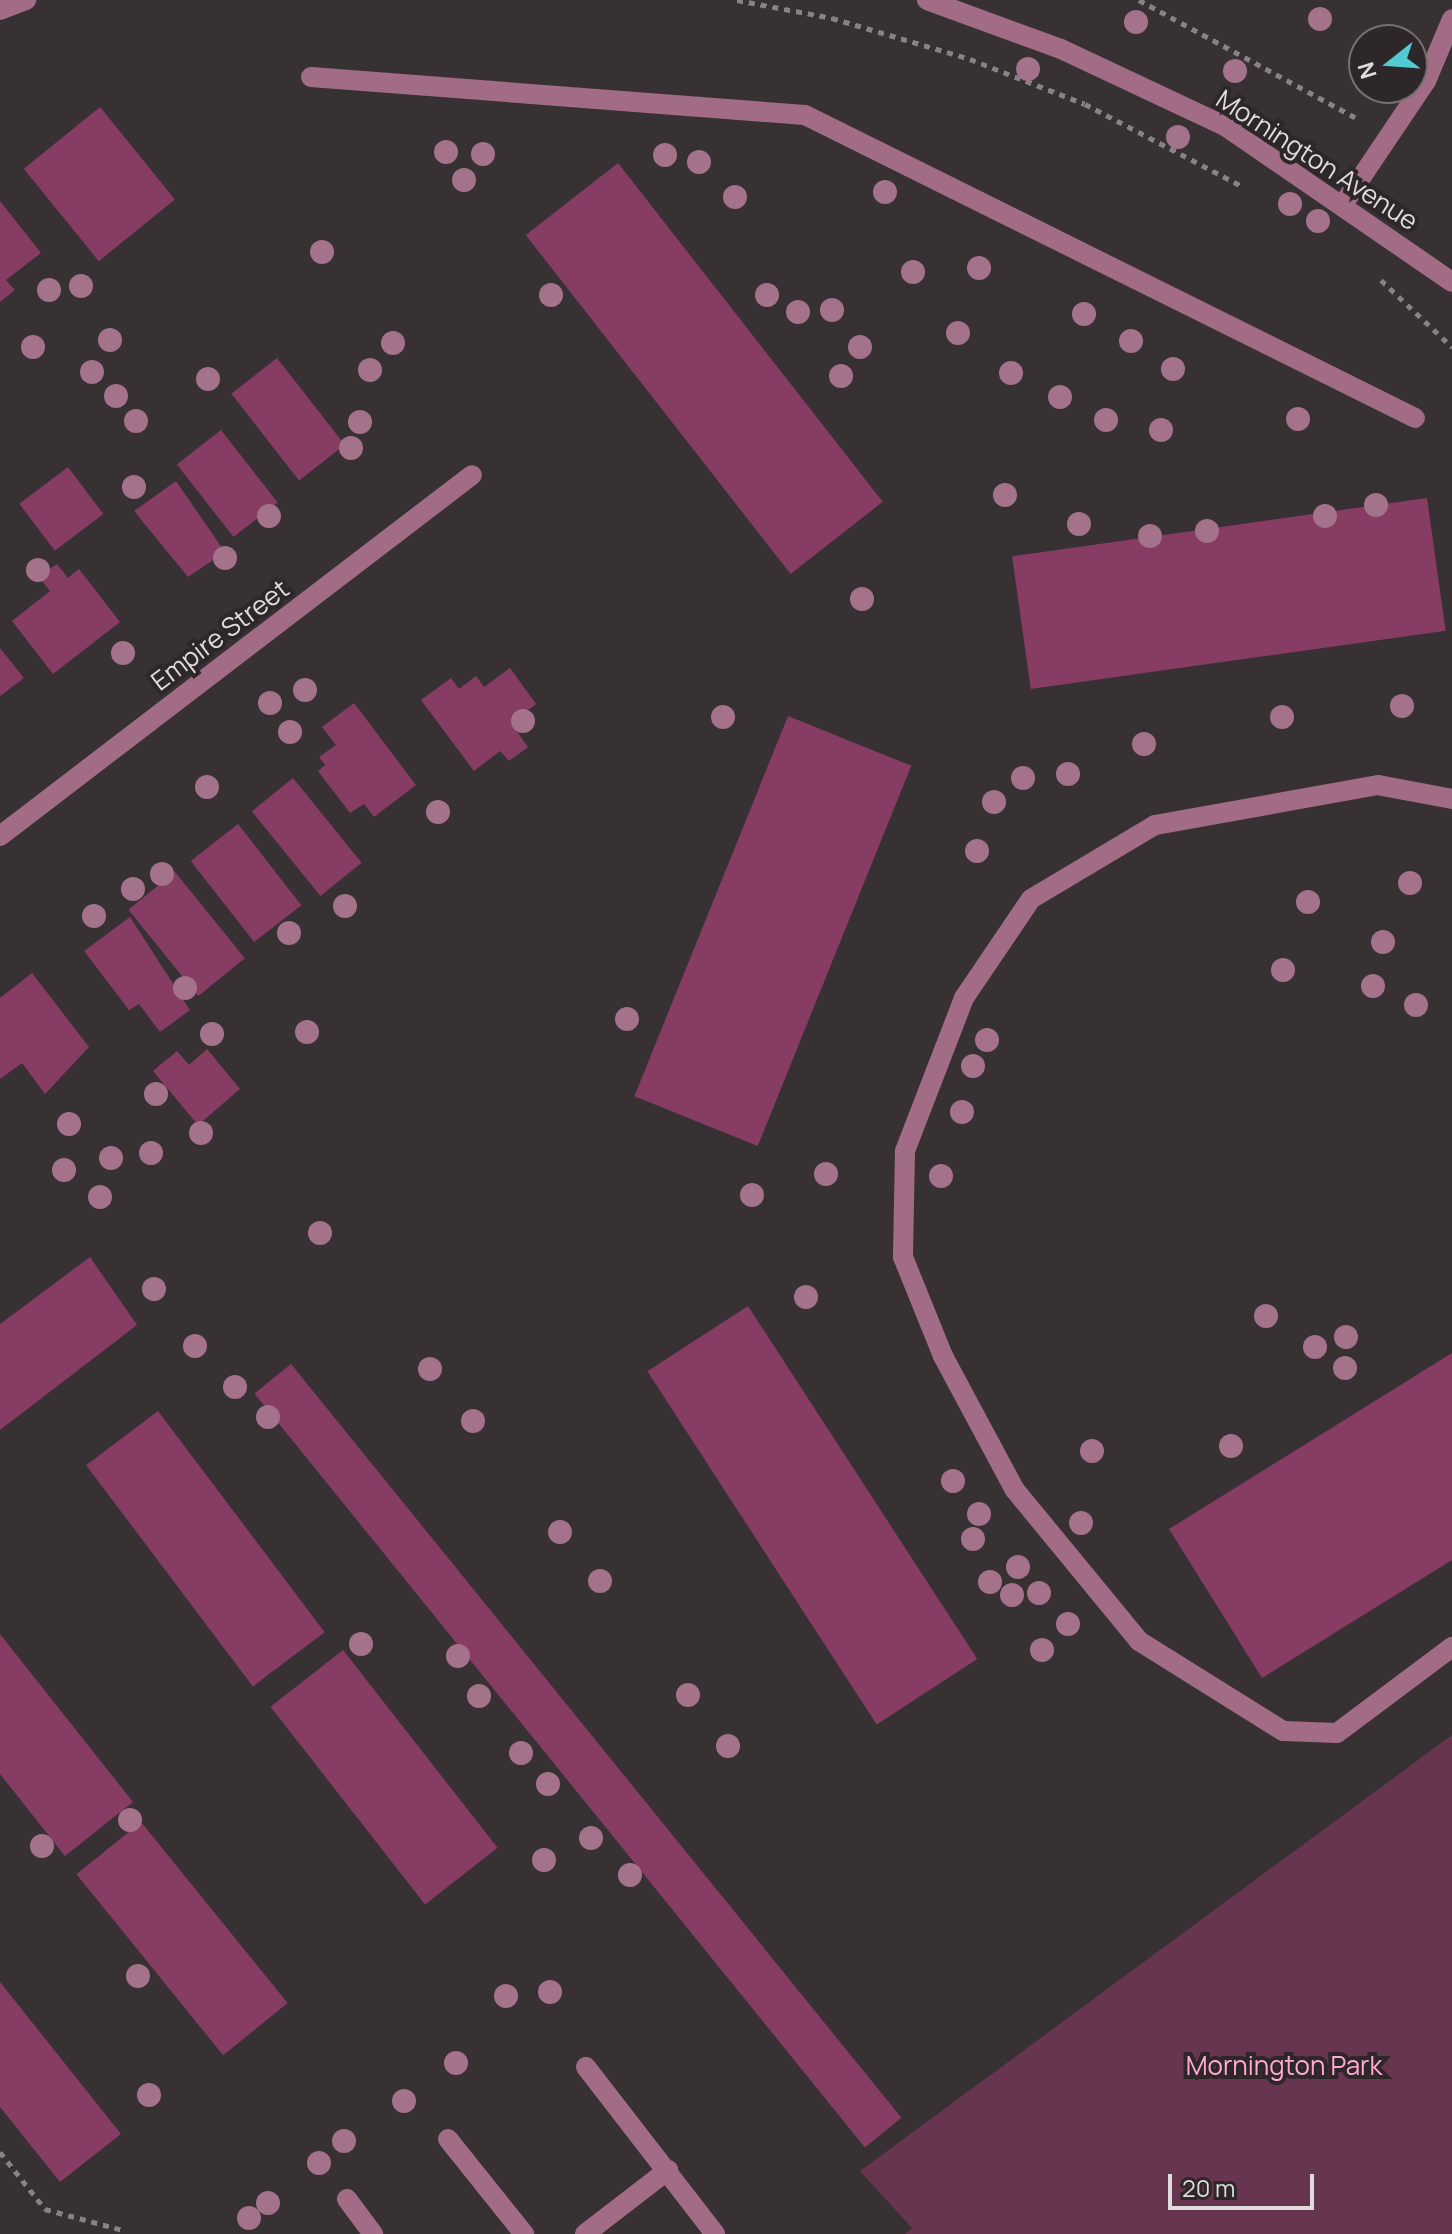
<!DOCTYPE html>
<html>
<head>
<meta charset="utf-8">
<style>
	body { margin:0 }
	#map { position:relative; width:1452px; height:2234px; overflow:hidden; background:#383134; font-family:Manrope,sans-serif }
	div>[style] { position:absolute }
	.green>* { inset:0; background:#67354f }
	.building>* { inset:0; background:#863c63; transform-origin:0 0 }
	.path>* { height:5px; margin-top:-2.5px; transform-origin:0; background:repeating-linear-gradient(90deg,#888285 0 6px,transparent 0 12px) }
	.minor>* { height:20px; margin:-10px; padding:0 10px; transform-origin:10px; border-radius:10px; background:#a36c86 }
	.trees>* { width:24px; height:24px; margin:-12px; border-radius:50%; background:#a5728b }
	span { translate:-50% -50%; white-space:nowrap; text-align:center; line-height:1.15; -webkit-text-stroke:8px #2e272a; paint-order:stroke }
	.street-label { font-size:26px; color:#dfdadc }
	.park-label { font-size:26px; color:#ffa8d2 }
	.north { position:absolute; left:1348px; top:24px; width:80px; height:80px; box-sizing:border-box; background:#2e272a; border:2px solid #756f71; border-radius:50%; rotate:253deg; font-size:22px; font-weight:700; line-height:32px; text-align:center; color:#dfdadc }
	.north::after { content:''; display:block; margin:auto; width:28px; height:36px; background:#51ccd2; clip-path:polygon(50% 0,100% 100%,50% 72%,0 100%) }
	.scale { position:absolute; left:1168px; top:2174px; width:146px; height:36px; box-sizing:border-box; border:4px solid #dfdadc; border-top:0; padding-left:10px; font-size:24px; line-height:28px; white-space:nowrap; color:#dfdadc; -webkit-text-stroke:6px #2e272a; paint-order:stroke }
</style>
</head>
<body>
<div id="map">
	<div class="green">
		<div style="clip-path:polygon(1452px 1735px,1452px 2234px,905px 2234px,912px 2228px,860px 2171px)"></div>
	</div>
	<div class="building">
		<div style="left:100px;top:107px;width:119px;height:98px;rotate:51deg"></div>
		<div style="left:618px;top:163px;width:430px;height:117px;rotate:52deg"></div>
		<div style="clip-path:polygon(0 201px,41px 253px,6px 280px,15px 290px,0 302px)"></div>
		<div style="left:277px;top:358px;width:110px;height:58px;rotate:52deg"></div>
		<div style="left:221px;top:430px;width:92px;height:56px;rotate:52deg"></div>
		<div style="left:68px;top:467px;width:59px;height:61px;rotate:53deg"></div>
		<div style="clip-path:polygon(176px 481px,225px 552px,188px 577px,134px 511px)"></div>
		<div style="left:1427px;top:498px;width:134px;height:419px;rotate:82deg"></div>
		<div style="clip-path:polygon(57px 564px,68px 578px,79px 569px,120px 622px,53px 674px,12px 621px,50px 591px,39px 577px)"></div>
		<div style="clip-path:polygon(0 648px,24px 678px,0 696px)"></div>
		<div style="clip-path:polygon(510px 668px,536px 704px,511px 723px,528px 747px,509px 761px,500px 751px,474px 771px,421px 700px,451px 678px,459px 689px,476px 676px,484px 687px)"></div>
		<div style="clip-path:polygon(354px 703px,416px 785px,374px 817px,364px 804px,350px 813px,318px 771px,325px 765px,319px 757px,336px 745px,322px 727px)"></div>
		<div style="left:788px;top:716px;width:133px;height:410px;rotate:22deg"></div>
		<div style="left:293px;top:778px;width:109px;height:53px;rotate:51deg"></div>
		<div style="left:238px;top:824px;width:103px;height:60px;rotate:52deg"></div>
		<div style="left:175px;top:872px;width:111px;height:60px;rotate:51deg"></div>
		<div style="clip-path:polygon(130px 917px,190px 1010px,160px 1032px,139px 1004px,129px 1010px,84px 951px)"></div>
		<div style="clip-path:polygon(32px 973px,89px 1047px,45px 1094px,22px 1063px,0 1079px,0 998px)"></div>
		<div style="clip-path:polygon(207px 1049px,240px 1089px,198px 1125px,153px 1071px,177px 1051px,189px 1065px)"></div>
		<div style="clip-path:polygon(90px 1257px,137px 1325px,0 1430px,0 1324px)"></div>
		<div style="left:748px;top:1306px;width:421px;height:120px;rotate:57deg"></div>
		<div style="clip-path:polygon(1452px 1353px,1452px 1560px,1262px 1678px,1169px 1529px)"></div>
		<div style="left:291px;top:1364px;width:970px;height:47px;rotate:51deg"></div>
		<div style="left:158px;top:1411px;width:277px;height:90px;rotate:53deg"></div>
		<div style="clip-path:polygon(0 1634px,133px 1802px,65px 1856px,0 1774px)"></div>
		<div style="left:343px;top:1650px;width:251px;height:92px;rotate:52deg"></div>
		<div style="left:141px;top:1822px;width:233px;height:83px;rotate:51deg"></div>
		<div style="clip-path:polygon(0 1982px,121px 2134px,60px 2182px,0 2107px)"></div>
	</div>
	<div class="path">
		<div style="left:737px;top:0;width:97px;rotate:10.7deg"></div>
		<div style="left:832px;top:18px;width:144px;rotate:16.5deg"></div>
		<div style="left:970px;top:59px;width:123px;rotate:21.4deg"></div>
		<div style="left:1085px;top:104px;width:179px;rotate:27.6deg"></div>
		<div style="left:1139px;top:0;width:251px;rotate:28.5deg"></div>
		<div style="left:1381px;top:280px;width:98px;rotate:43.3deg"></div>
		<div style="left:0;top:2152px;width:73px;rotate:51.7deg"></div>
		<div style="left:45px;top:2209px;width:81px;rotate:15.1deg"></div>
	</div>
	<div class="minor">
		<div style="left:927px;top:0;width:143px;rotate:20.1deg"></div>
		<div style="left:1061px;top:49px;width:181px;rotate:25.2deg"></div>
		<div style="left:1225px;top:126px;width:275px;rotate:34.5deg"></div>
		<div style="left:0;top:10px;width:28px;rotate:-21deg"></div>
		<div style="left:311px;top:77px;width:495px;rotate:4.4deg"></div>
		<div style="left:805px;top:115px;width:681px;rotate:26.41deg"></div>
		<div style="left:1344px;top:203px;width:147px;rotate:-56.1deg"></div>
		<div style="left:1426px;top:81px;width:67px;rotate:-67.2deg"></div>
		<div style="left:1452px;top:799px;width:75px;rotate:-169.3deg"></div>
		<div style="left:1378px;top:785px;width:227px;rotate:169.8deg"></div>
		<div style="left:1155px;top:825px;width:144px;rotate:149.2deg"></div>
		<div style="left:1031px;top:899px;width:120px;rotate:124.1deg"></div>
		<div style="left:964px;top:998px;width:164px;rotate:111.1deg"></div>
		<div style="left:905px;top:1151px;width:106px;rotate:91.1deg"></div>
		<div style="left:903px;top:1257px;width:107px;rotate:68deg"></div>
		<div style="left:943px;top:1356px;width:152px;rotate:61.8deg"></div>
		<div style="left:1015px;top:1490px;width:195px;rotate:50.6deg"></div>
		<div style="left:1139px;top:1641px;width:170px;rotate:32deg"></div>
		<div style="left:1283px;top:1731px;width:54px;rotate:2.1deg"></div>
		<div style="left:1337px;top:1733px;width:144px;rotate:-36.8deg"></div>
		<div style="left:0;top:836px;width:594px;rotate:-37.41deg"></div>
		<div style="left:586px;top:2067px;width:211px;rotate:52.3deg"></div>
		<div style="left:448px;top:2139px;width:122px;rotate:51.3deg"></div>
		<div style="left:347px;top:2199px;width:44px;rotate:53.4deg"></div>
		<div style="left:585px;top:2234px;width:105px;rotate:-37.6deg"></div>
	</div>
	<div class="trees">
		<div style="left:1320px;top:19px"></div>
		<div style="left:1136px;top:22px"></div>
		<div style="left:1028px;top:69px"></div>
		<div style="left:1235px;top:71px"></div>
		<div style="left:1178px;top:137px"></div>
		<div style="left:446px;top:152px"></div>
		<div style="left:483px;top:154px"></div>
		<div style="left:665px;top:155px"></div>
		<div style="left:699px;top:162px"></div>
		<div style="left:464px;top:180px"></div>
		<div style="left:885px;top:192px"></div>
		<div style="left:735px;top:197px"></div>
		<div style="left:1290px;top:204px"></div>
		<div style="left:1318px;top:221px"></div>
		<div style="left:322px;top:252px"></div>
		<div style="left:979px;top:268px"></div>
		<div style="left:913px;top:272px"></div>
		<div style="left:81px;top:286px"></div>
		<div style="left:49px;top:290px"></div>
		<div style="left:551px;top:295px"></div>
		<div style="left:767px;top:295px"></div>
		<div style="left:832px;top:310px"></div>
		<div style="left:798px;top:312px"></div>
		<div style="left:1084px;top:314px"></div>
		<div style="left:958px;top:333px"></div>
		<div style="left:110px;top:340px"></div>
		<div style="left:1131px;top:341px"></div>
		<div style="left:393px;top:343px"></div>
		<div style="left:33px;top:347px"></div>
		<div style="left:860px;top:347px"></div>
		<div style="left:1173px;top:369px"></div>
		<div style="left:370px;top:370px"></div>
		<div style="left:92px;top:372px"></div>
		<div style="left:1011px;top:373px"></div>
		<div style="left:841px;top:376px"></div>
		<div style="left:208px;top:379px"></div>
		<div style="left:116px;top:396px"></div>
		<div style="left:1060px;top:397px"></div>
		<div style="left:1298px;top:419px"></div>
		<div style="left:1106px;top:420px"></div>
		<div style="left:136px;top:421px"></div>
		<div style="left:360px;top:422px"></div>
		<div style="left:1161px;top:430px"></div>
		<div style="left:351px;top:448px"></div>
		<div style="left:134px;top:487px"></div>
		<div style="left:1005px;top:495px"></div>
		<div style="left:1376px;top:505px"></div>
		<div style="left:269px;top:516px"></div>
		<div style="left:1325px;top:516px"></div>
		<div style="left:1079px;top:524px"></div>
		<div style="left:1207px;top:531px"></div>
		<div style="left:1150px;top:536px"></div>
		<div style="left:225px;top:558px"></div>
		<div style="left:38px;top:570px"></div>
		<div style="left:862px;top:599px"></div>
		<div style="left:123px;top:653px"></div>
		<div style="left:305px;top:690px"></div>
		<div style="left:270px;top:703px"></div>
		<div style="left:1402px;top:706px"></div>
		<div style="left:723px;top:717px"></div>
		<div style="left:1282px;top:717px"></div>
		<div style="left:523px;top:721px"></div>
		<div style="left:290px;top:732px"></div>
		<div style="left:1144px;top:744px"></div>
		<div style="left:1068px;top:774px"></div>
		<div style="left:1023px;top:778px"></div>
		<div style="left:207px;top:787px"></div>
		<div style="left:994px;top:802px"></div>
		<div style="left:438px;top:812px"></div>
		<div style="left:977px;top:851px"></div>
		<div style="left:162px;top:874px"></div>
		<div style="left:1410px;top:883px"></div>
		<div style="left:133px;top:889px"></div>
		<div style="left:1308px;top:902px"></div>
		<div style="left:345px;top:906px"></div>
		<div style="left:94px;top:916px"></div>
		<div style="left:289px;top:933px"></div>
		<div style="left:1383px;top:942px"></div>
		<div style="left:1283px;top:970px"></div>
		<div style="left:1373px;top:986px"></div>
		<div style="left:185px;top:988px"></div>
		<div style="left:1416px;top:1005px"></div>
		<div style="left:627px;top:1019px"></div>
		<div style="left:307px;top:1032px"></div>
		<div style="left:212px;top:1034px"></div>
		<div style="left:987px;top:1040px"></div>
		<div style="left:973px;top:1066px"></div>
		<div style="left:156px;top:1094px"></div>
		<div style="left:962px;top:1112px"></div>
		<div style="left:69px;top:1124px"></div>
		<div style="left:201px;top:1133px"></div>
		<div style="left:151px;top:1153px"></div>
		<div style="left:111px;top:1158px"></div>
		<div style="left:64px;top:1170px"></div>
		<div style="left:826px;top:1174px"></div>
		<div style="left:941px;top:1176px"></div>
		<div style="left:752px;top:1195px"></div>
		<div style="left:100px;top:1197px"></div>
		<div style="left:320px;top:1233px"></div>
		<div style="left:154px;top:1289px"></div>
		<div style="left:806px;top:1297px"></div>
		<div style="left:1266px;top:1316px"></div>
		<div style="left:1346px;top:1337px"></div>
		<div style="left:195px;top:1346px"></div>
		<div style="left:1315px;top:1347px"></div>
		<div style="left:1345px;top:1368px"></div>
		<div style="left:430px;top:1369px"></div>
		<div style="left:235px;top:1387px"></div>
		<div style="left:268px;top:1417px"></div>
		<div style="left:473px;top:1421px"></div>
		<div style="left:1231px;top:1446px"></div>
		<div style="left:1092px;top:1451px"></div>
		<div style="left:953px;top:1481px"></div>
		<div style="left:979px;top:1514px"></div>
		<div style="left:1081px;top:1523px"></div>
		<div style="left:560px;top:1532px"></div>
		<div style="left:973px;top:1539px"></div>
		<div style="left:1018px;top:1567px"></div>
		<div style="left:600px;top:1581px"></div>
		<div style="left:990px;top:1582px"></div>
		<div style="left:1039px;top:1593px"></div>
		<div style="left:1012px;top:1595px"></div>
		<div style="left:1068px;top:1624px"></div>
		<div style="left:361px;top:1644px"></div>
		<div style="left:1042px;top:1650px"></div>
		<div style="left:458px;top:1656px"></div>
		<div style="left:688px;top:1695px"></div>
		<div style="left:479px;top:1696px"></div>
		<div style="left:728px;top:1746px"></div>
		<div style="left:521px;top:1753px"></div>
		<div style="left:548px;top:1784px"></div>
		<div style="left:130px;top:1820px"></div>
		<div style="left:591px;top:1838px"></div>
		<div style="left:42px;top:1846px"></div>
		<div style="left:544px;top:1860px"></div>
		<div style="left:630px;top:1875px"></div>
		<div style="left:138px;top:1976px"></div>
		<div style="left:550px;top:1992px"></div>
		<div style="left:506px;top:1996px"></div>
		<div style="left:456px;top:2063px"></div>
		<div style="left:149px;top:2095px"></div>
		<div style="left:404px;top:2101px"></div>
		<div style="left:344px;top:2141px"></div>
		<div style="left:319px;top:2163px"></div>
		<div style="left:268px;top:2203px"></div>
		<div style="left:249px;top:2218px"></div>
	</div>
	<div class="street-label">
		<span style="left:1317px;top:160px;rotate:33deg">Mornington Avenue</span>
		<span style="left:220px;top:635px;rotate:-37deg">Empire Street</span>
	</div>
	<div class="park-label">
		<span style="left:1284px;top:2066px">Mornington Park</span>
	</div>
	<div class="north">N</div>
	<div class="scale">20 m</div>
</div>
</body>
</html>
